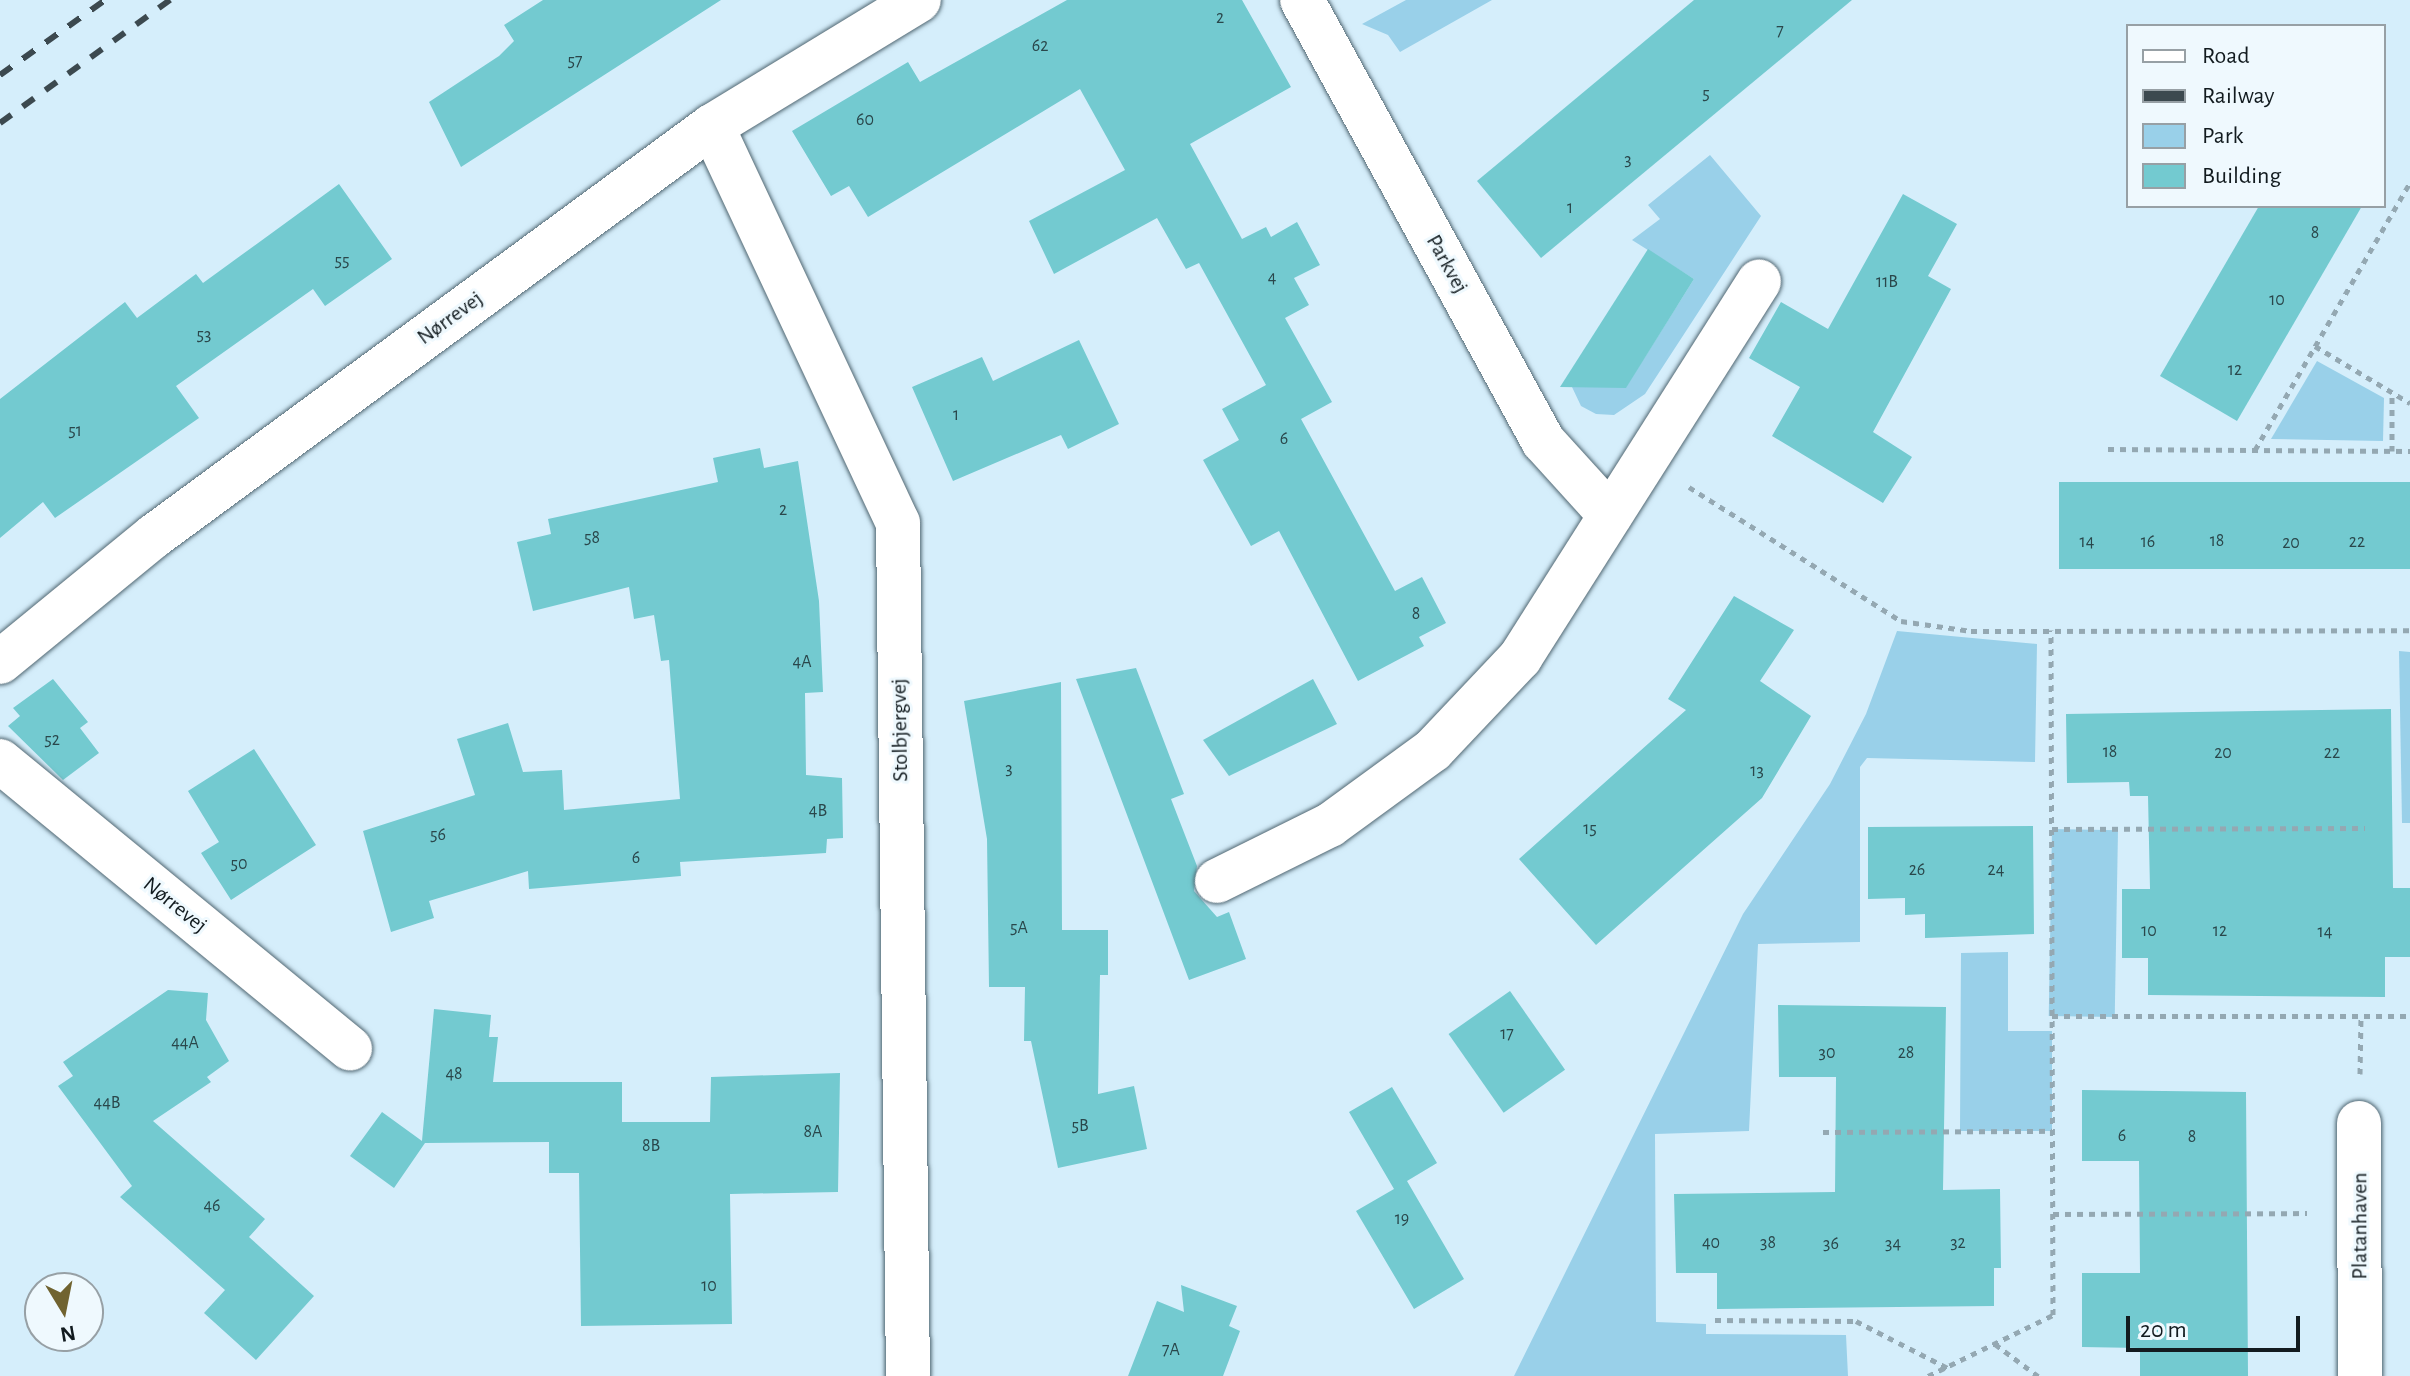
<!DOCTYPE html>
<html>
<head>
<meta charset="utf-8">
<style>
	body { margin:0 }
	#map { position:relative; width:2410px; height:1376px; overflow:hidden; background:#d5eefb; font-family:"Alegreya Sans",sans-serif }
	div>[style] { position:absolute }
	.green>* { inset:0; background:#99d0e9; transform-origin:0 0 }
	.building>* { inset:0; background:#73cad0; transform-origin:0 0 }
	.path>* { height:5px; margin-top:-2.5px; transform-origin:0; background:repeating-linear-gradient(90deg,#94a8b2 0 6px,transparent 0 12px) }
	.roads { filter:drop-shadow(0 0 2px #516772) drop-shadow(0 0 2px #516772) }
	.street>* { height:44px; margin:-22px; padding:0 22px; transform-origin:22px; border-radius:22px; background:#fff }
	.rail>* { height:6px; margin-top:-3px; transform-origin:0; background:repeating-linear-gradient(90deg,#3c494f 0 14px,transparent 0 28px) }
	span { translate:-50% -50%; white-space:nowrap; text-align:center; line-height:1.15; -webkit-text-stroke:6px #eff9fe; paint-order:stroke }
	.number-label { font-size:18px; color:#2a474b }
	.number-label span { -webkit-text-stroke-width:0 }
	.street-label { font-size:22px; color:#121b1f }
	.legend { position:absolute; left:2126px; top:24px; width:260px; height:184px; box-sizing:border-box; background:#eff9fe; border:2px solid #97a0a5; margin:0; padding:10px 14px; list-style:none; font-size:24px; color:#121b1f }
	.legend li { display:flex; align-items:center; gap:16px; height:40px }
	.legend b { width:40px; border:2px solid #97a0a5 }
	.north { position:absolute; left:24px; top:1272px; width:80px; height:80px; box-sizing:border-box; background:#eff9fe; border:2px solid #97a0a5; border-radius:50%; rotate:170deg; font-size:22px; font-weight:700; line-height:32px; text-align:center; color:#121b1f }
	.north::after { content:''; display:block; margin:auto; width:28px; height:36px; background:#706330; clip-path:polygon(50% 0,100% 100%,50% 72%,0 100%) }
	.scale { position:absolute; left:2126px; top:1316px; width:174px; height:36px; box-sizing:border-box; border:4px solid #121b1f; border-top:0; padding-left:10px; font-size:24px; line-height:28px; white-space:nowrap; color:#121b1f; -webkit-text-stroke:6px #eff9fe; paint-order:stroke }
</style>
</head>
<body>
<div id="map">
	<div class="green">
		<div style="clip-path:polygon(1406px 0,1492px 0,1400px 52px,1388px 35px,1362px 24px)"></div>
		<div style="clip-path:polygon(1710px 155px,1761px 216px,1645px 394px,1614px 415px,1596px 414px,1581px 406px,1572px 387px,1626px 387px,1694px 279px,1632px 240px,1660px 219px,1648px 205px)"></div>
		<div style="clip-path:polygon(2317px 361px,2384px 398px,2383px 441px,2271px 439px)"></div>
		<div style="clip-path:polygon(1897px 631px,2037px 644px,2035px 762px,1867px 758px,1860px 767px,1860px 942px,1758px 944px,1749px 1131px,1655px 1134px,1656px 1322px,1706px 1324px,1706px 1334px,1846px 1335px,1848px 1376px,1514px 1376px,1743px 914px,1830px 784px,1866px 714px)"></div>
		<div style="clip-path:polygon(2399px 651px,2410px 652px,2410px 823px,2402px 823px)"></div>
		<div style="left:2052px;top:829px;width:66px;height:187px;rotate:1deg"></div>
		<div style="clip-path:polygon(2008px 952px,2008px 1031px,2052px 1031px,2052px 1131px,1960px 1131px,1961px 953px)"></div>
	</div>
	<div class="building">
		<div style="clip-path:polygon(543px 0,721px 0,461px 167px,429px 102px,499px 56px,514px 41px,504px 25px)"></div>
		<div style="clip-path:polygon(1067px 0,1242px 0,1291px 87px,1190px 144px,1242px 239px,1266px 227px,1271px 237px,1297px 222px,1320px 265px,1294px 278px,1309px 305px,1285px 318px,1332px 402px,1301px 419px,1395px 591px,1422px 577px,1446px 623px,1419px 637px,1424px 646px,1358px 681px,1279px 531px,1251px 546px,1203px 460px,1239px 440px,1222px 409px,1266px 385px,1199px 263px,1186px 269px,1157px 218px,1054px 274px,1029px 221px,1125px 170px,1080px 89px,868px 217px,849px 186px,831px 196px,792px 131px,908px 62px,920px 82px)"></div>
		<div style="clip-path:polygon(1694px 0,1852px 0,1541px 258px,1477px 181px)"></div>
		<div style="clip-path:polygon(339px 184px,392px 259px,325px 306px,313px 289px,176px 386px,199px 418px,55px 518px,43px 502px,0 538px,0 399px,125px 302px,137px 318px,196px 274px,203px 283px)"></div>
		<div style="clip-path:polygon(1903px 194px,1957px 224px,1928px 276px,1951px 289px,1873px 432px,1912px 457px,1883px 503px,1772px 436px,1800px 387px,1749px 358px,1781px 302px,1828px 329px)"></div>
		<div style="clip-path:polygon(2259px 206px,2362px 206px,2237px 421px,2160px 376px)"></div>
		<div style="clip-path:polygon(1648px 249px,1694px 279px,1626px 388px,1560px 387px)"></div>
		<div style="clip-path:polygon(1079px 340px,1119px 424px,1068px 449px,1061px 435px,953px 481px,912px 387px,982px 357px,993px 381px)"></div>
		<div style="clip-path:polygon(760px 448px,764px 468px,798px 461px,819px 601px,823px 692px,805px 693px,806px 775px,842px 778px,843px 838px,827px 839px,826px 853px,680px 862px,681px 876px,529px 889px,528px 871px,429px 901px,434px 918px,391px 932px,363px 831px,475px 795px,457px 739px,508px 723px,523px 772px,562px 770px,564px 810px,680px 799px,669px 660px,661px 661px,654px 615px,634px 619px,629px 587px,533px 611px,517px 542px,551px 534px,548px 519px,718px 482px,713px 458px)"></div>
		<div style="left:2059px;top:482px;width:351px;height:87px"></div>
		<div style="clip-path:polygon(1734px 596px,1794px 630px,1760px 681px,1811px 716px,1762px 798px,1596px 945px,1519px 859px,1686px 710px,1668px 699px)"></div>
		<div style="clip-path:polygon(1136px 668px,1184px 794px,1171px 799px,1197px 866px,1194px 891px,1217px 917px,1229px 912px,1246px 959px,1189px 980px,1076px 679px)"></div>
		<div style="clip-path:polygon(53px 679px,88px 722px,80px 728px,99px 753px,63px 780px,8px 726px,20px 716px,13px 708px)"></div>
		<div style="clip-path:polygon(1313px 679px,1337px 724px,1229px 776px,1203px 740px)"></div>
		<div style="clip-path:polygon(1061px 682px,1062px 930px,1108px 930px,1108px 975px,1100px 975px,1098px 1094px,1134px 1086px,1147px 1149px,1058px 1168px,1031px 1041px,1024px 1041px,1025px 987px,989px 987px,987px 839px,964px 701px)"></div>
		<div style="clip-path:polygon(2391px 709px,2393px 888px,2410px 888px,2410px 957px,2385px 957px,2385px 997px,2148px 995px,2148px 958px,2122px 958px,2122px 889px,2150px 889px,2148px 796px,2130px 796px,2129px 782px,2067px 783px,2066px 714px)"></div>
		<div style="clip-path:polygon(254px 749px,316px 845px,231px 900px,201px 853px,219px 842px,188px 791px)"></div>
		<div style="clip-path:polygon(2033px 826px,2034px 934px,1925px 938px,1925px 914px,1905px 915px,1905px 898px,1868px 899px,1868px 827px)"></div>
		<div style="clip-path:polygon(168px 990px,208px 993px,206px 1020px,229px 1061px,207px 1077px,211px 1082px,153px 1121px,265px 1219px,249px 1237px,314px 1296px,256px 1360px,204px 1313px,225px 1290px,120px 1197px,132px 1186px,58px 1086px,73px 1076px,63px 1062px)"></div>
		<div style="left:1510px;top:991px;width:96px;height:75px;rotate:55deg"></div>
		<div style="clip-path:polygon(1778px 1005px,1946px 1007px,1943px 1190px,2000px 1189px,2001px 1268px,1994px 1268px,1994px 1306px,1717px 1309px,1717px 1273px,1676px 1273px,1674px 1194px,1835px 1192px,1836px 1077px,1779px 1077px)"></div>
		<div style="clip-path:polygon(434px 1009px,491px 1015px,489px 1037px,498px 1037px,493px 1082px,622px 1082px,622px 1122px,710px 1122px,711px 1077px,840px 1073px,838px 1192px,730px 1194px,732px 1324px,581px 1326px,579px 1173px,549px 1173px,549px 1142px,425px 1143px,394px 1188px,350px 1156px,382px 1112px,422px 1141px)"></div>
		<div style="clip-path:polygon(1392px 1087px,1437px 1163px,1407px 1181px,1464px 1279px,1414px 1309px,1356px 1211px,1394px 1189px,1349px 1112px)"></div>
		<div style="clip-path:polygon(2082px 1090px,2246px 1092px,2248px 1376px,2140px 1376px,2140px 1348px,2082px 1347px,2082px 1273px,2140px 1273px,2139px 1161px,2082px 1161px)"></div>
		<div style="clip-path:polygon(1181px 1285px,1237px 1306px,1229px 1326px,1240px 1331px,1223px 1376px,1128px 1376px,1157px 1301px,1184px 1312px)"></div>
	</div>
	<div class="path">
		<div style="left:2315px;top:346px;width:111px;rotate:31deg"></div>
		<div style="left:2108px;top:449px;width:302px;rotate:0.4deg"></div>
		<div style="left:2255px;top:450px;width:309px;rotate:-59.9deg"></div>
		<div style="left:2392px;top:451px;width:57px;rotate:-90deg"></div>
		<div style="left:1689px;top:487px;width:251px;rotate:32.3deg"></div>
		<div style="left:1901px;top:621px;width:71px;rotate:8.1deg"></div>
		<div style="left:1971px;top:631px;width:439px;rotate:-0.1deg"></div>
		<div style="left:2052px;top:829px;width:313px;rotate:-0.2deg"></div>
		<div style="left:2052px;top:1016px;width:358px"></div>
		<div style="left:2360px;top:1074px;width:59px;rotate:-89deg"></div>
		<div style="left:1823px;top:1132px;width:229px;rotate:-0.3deg"></div>
		<div style="left:2053px;top:1214px;width:254px;rotate:-0.2deg"></div>
		<div style="left:1715px;top:1320px;width:141px;rotate:0.4deg"></div>
		<div style="left:1856px;top:1321px;width:103px;rotate:27.1deg"></div>
		<div style="left:1995px;top:1344px;width:54px;rotate:36.7deg"></div>
		<div style="left:1928px;top:1376px;width:139px;rotate:-26deg"></div>
		<div style="left:2053px;top:1315px;width:685px;rotate:-90.17deg"></div>
	</div>
	<div class="roads">
		<div class="street">
			<div style="left:1302px;top:0;width:503px;rotate:61.34deg"></div>
			<div style="left:1543px;top:441px;width:100px;rotate:47.8deg"></div>
			<div style="left:712px;top:126px;width:438px;rotate:64.9deg"></div>
			<div style="left:898px;top:523px;width:853px;rotate:89.33deg"></div>
			<div style="left:0;top:662px;width:199px;rotate:-39.3deg"></div>
			<div style="left:154px;top:536px;width:692px;rotate:-36.31deg"></div>
			<div style="left:712px;top:126px;width:242px;rotate:-31.3deg"></div>
			<div style="left:0;top:761px;width:453px;rotate:39.4deg"></div>
			<div style="left:1217px;top:881px;width:126px;rotate:-26.4deg"></div>
			<div style="left:1330px;top:825px;width:127px;rotate:-36.1deg"></div>
			<div style="left:1433px;top:750px;width:127px;rotate:-46.6deg"></div>
			<div style="left:1520px;top:658px;width:446px;rotate:-57.6deg"></div>
			<div style="left:2359px;top:1123px;width:253px;rotate:89.8deg"></div>
		</div>
	</div>
	<div class="rail">
		<div style="left:0;top:75px;width:129px;rotate:-35.5deg"></div>
		<div style="left:0;top:123px;width:210px;rotate:-35.9deg"></div>
	</div>
	<div class="number-label">
		<span style="left:1220px;top:18px">2</span>
		<span style="left:1780px;top:31px">7</span>
		<span style="left:1040px;top:46px">62</span>
		<span style="left:575px;top:61px">57</span>
		<span style="left:1706px;top:94px">5</span>
		<span style="left:865px;top:120px">60</span>
		<span style="left:1628px;top:160px">3</span>
		<span style="left:1570px;top:208px">1</span>
		<span style="left:2315px;top:233px">8</span>
		<span style="left:342px;top:261px">55</span>
		<span style="left:1272px;top:278px">4</span>
		<span style="left:1887px;top:282px">11B</span>
		<span style="left:2277px;top:300px">10</span>
		<span style="left:204px;top:335px">53</span>
		<span style="left:2235px;top:370px">12</span>
		<span style="left:956px;top:415px">1</span>
		<span style="left:75px;top:431px">51</span>
		<span style="left:1284px;top:439px">6</span>
		<span style="left:783px;top:510px">2</span>
		<span style="left:592px;top:538px">58</span>
		<span style="left:2217px;top:541px">18</span>
		<span style="left:2087px;top:542px">14</span>
		<span style="left:2148px;top:542px">16</span>
		<span style="left:2357px;top:542px">22</span>
		<span style="left:2291px;top:543px">20</span>
		<span style="left:1416px;top:614px">8</span>
		<span style="left:802px;top:662px">4A</span>
		<span style="left:52px;top:740px">52</span>
		<span style="left:2110px;top:752px">18</span>
		<span style="left:2223px;top:753px">20</span>
		<span style="left:2332px;top:753px">22</span>
		<span style="left:1009px;top:769px">3</span>
		<span style="left:1757px;top:771px">13</span>
		<span style="left:818px;top:811px">4B</span>
		<span style="left:1590px;top:829px">15</span>
		<span style="left:438px;top:835px">56</span>
		<span style="left:636px;top:858px">6</span>
		<span style="left:239px;top:864px">50</span>
		<span style="left:1917px;top:870px">26</span>
		<span style="left:1996px;top:870px">24</span>
		<span style="left:1019px;top:928px">5A</span>
		<span style="left:2149px;top:931px">10</span>
		<span style="left:2220px;top:931px">12</span>
		<span style="left:2325px;top:932px">14</span>
		<span style="left:1507px;top:1034px">17</span>
		<span style="left:185px;top:1043px">44A</span>
		<span style="left:1827px;top:1053px">30</span>
		<span style="left:1906px;top:1053px">28</span>
		<span style="left:454px;top:1074px">48</span>
		<span style="left:107px;top:1103px">44B</span>
		<span style="left:1080px;top:1126px">5B</span>
		<span style="left:813px;top:1132px">8A</span>
		<span style="left:2122px;top:1136px">6</span>
		<span style="left:2192px;top:1137px">8</span>
		<span style="left:651px;top:1146px">8B</span>
		<span style="left:212px;top:1206px">46</span>
		<span style="left:1402px;top:1219px">19</span>
		<span style="left:1711px;top:1243px">40</span>
		<span style="left:1768px;top:1243px">38</span>
		<span style="left:1958px;top:1243px">32</span>
		<span style="left:1831px;top:1244px">36</span>
		<span style="left:1893px;top:1244px">34</span>
		<span style="left:709px;top:1286px">10</span>
		<span style="left:1171px;top:1350px">7A</span>
	</div>
	<div class="street-label">
		<span style="left:1447px;top:264px;rotate:61deg">Parkvej</span>
		<span style="left:450px;top:318px;rotate:-36deg">Nørrevej</span>
		<span style="left:900px;top:730px;rotate:-91deg">Stolbjergvej</span>
		<span style="left:175px;top:905px;rotate:39deg">Nørrevej</span>
		<span style="left:2360px;top:1226px;rotate:-90deg">Platanhaven</span>
	</div>
	<ul class="legend">
	<li><b style="height:10px;background:#fff"></b>Road</li>
	<li><b style="height:10px;background:#3c494f"></b>Railway</li>
	<li><b style="height:22px;background:#99d0e9"></b>Park</li>
	<li><b style="height:22px;background:#73cad0"></b>Building</li>
	</ul>
	<div class="north">N</div>
	<div class="scale">20 m</div>
</div>
</body>
</html>
